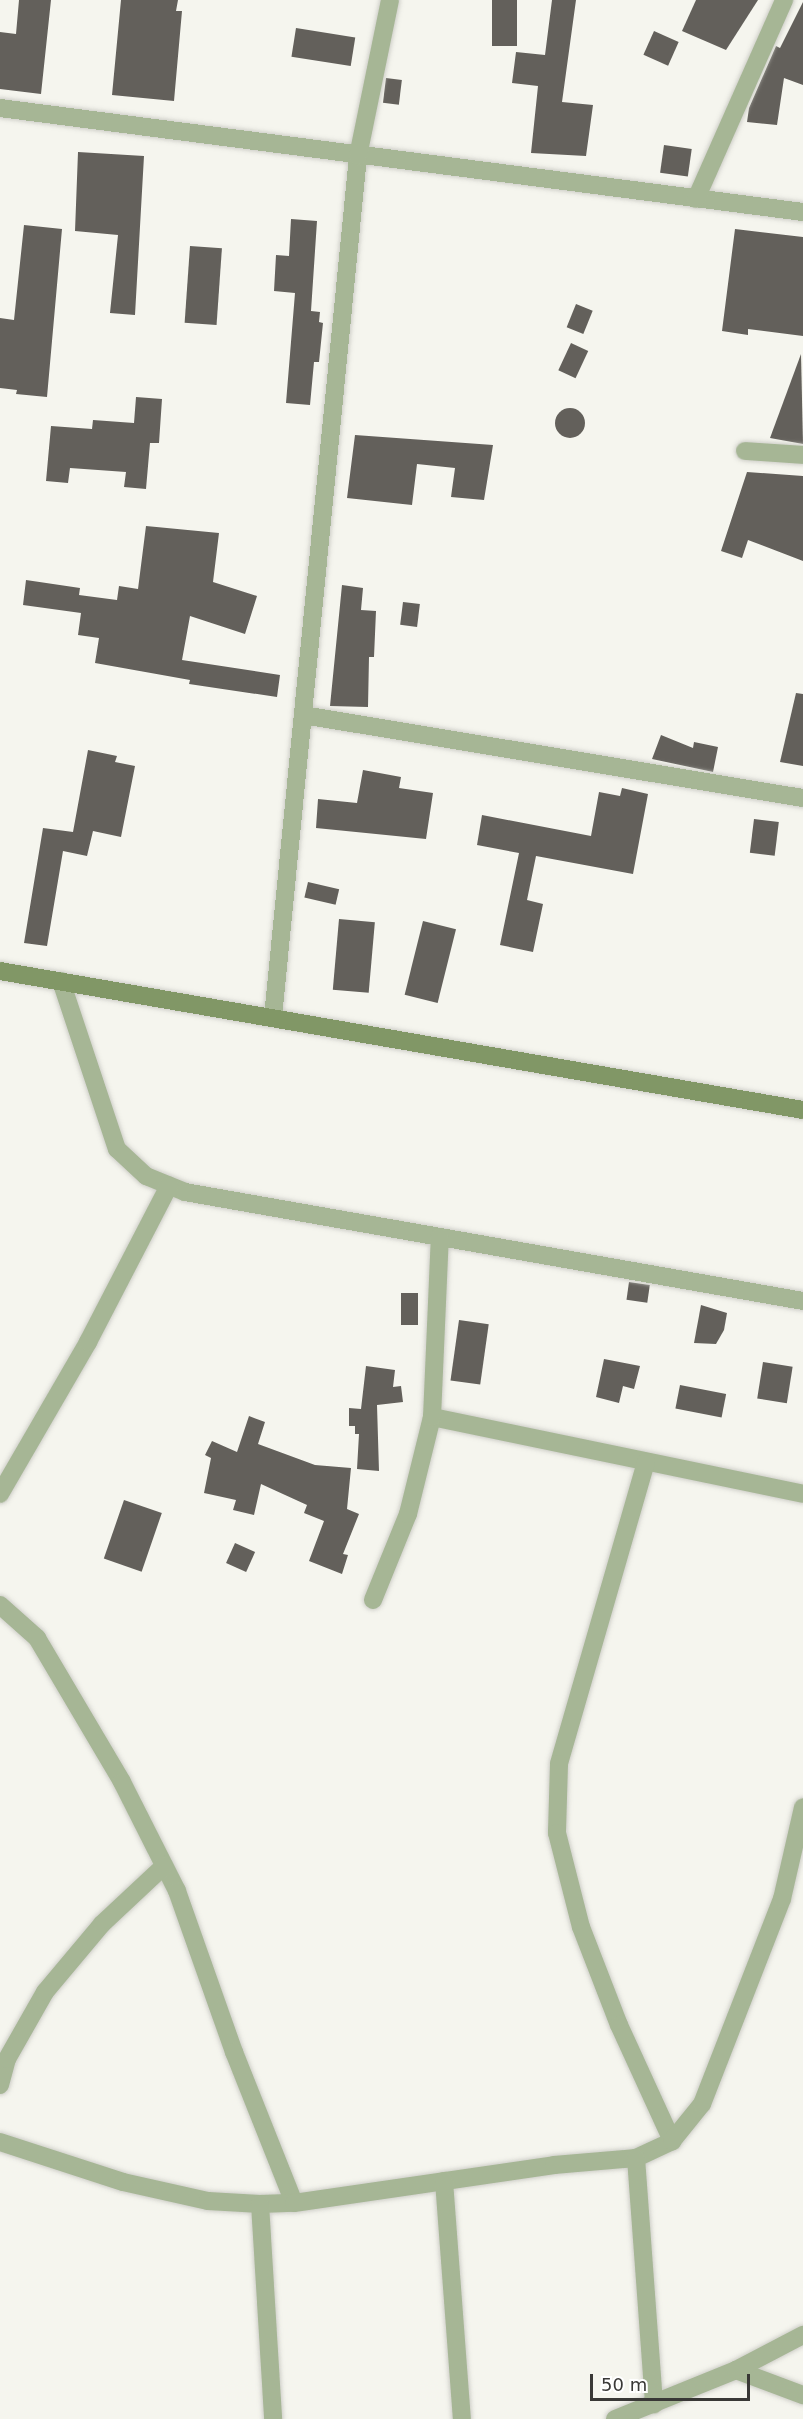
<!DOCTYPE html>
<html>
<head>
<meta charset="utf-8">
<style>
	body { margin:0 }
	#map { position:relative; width:803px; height:2419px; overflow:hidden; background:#f5f5ee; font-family:"DejaVu Sans",sans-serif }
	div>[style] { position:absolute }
	.building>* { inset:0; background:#63605b; transform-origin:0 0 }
	.round { border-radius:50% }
	.roads { filter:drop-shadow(0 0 2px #cfcfc9) drop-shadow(0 0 2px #cfcfc9) }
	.street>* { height:18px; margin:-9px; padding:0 9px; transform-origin:9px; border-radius:9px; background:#a6b695 }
	.secondary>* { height:18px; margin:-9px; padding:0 9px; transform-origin:9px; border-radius:9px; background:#819766 }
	span { translate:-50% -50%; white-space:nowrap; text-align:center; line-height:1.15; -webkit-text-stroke:6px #fff; paint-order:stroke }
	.scale { position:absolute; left:590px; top:2374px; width:160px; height:27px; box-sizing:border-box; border:3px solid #393836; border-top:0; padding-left:8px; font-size:18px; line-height:21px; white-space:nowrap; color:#393836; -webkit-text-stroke:4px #fff; paint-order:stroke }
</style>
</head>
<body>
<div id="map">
	<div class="building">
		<div style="clip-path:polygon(19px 0,51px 0,41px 94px,0 89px,0 32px,16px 34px)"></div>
		<div style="clip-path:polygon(121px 0,178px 0,176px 11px,182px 11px,174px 101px,112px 95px)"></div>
		<div style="left:492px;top:0;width:25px;height:46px"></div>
		<div style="clip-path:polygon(552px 0,576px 0,562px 102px,593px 105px,586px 156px,531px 153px,538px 86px,512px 83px,516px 52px,545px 55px)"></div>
		<div style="clip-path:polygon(696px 0,758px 0,726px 50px,682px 31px)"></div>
		<div style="clip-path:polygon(803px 2px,803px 85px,784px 78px,777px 125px,747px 122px,749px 108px,776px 46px,780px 48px)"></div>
		<div style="left:296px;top:28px;width:60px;height:29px;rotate:9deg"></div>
		<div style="left:654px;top:31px;width:27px;height:26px;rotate:24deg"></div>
		<div style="left:386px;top:78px;width:16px;height:25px;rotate:7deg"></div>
		<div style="left:664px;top:145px;width:28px;height:28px;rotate:8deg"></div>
		<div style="clip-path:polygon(78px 152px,144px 156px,135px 315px,110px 313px,118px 235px,75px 231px)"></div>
		<div style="clip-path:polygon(291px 219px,317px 221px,311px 311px,320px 312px,319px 322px,323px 323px,319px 362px,314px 362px,310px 405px,286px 403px,295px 293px,274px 291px,276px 255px,289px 256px)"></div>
		<div style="clip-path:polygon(24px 225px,62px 229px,47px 397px,16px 394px,17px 390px,0 388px,0 318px,14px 320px)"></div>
		<div style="clip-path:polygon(735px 229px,803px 237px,803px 336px,748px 329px,748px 335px,722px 331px)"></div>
		<div style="left:190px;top:246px;width:32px;height:77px;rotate:4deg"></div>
		<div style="left:576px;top:304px;width:18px;height:25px;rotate:22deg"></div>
		<div style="left:571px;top:343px;width:19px;height:30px;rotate:25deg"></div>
		<div style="clip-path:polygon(801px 354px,803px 444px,770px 438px)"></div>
		<div style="clip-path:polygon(136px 397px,162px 399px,159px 443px,150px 443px,146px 489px,124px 487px,126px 472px,70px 468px,68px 483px,46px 481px,51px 426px,92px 429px,93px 420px,134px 423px)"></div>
		<div class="round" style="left:555px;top:408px;width:30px;height:30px"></div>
		<div style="clip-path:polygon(355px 435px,493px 445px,484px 500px,451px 497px,455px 468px,417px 464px,412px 505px,347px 498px)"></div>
		<div style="clip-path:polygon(747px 472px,803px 476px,803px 561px,748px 540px,742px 558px,721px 551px)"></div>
		<div style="clip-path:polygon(146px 526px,219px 533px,213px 582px,257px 596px,245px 634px,190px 616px,182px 660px,280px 675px,277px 697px,189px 684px,190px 680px,95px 663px,99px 638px,78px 635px,81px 613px,23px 605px,26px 580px,80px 588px,79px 595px,117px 600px,119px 586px,138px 589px)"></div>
		<div style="clip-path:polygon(342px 585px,363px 588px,361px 610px,376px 611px,374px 657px,369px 657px,368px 707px,330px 706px)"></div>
		<div style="left:403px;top:602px;width:17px;height:23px;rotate:7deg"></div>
		<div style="clip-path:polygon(796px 693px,803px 694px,803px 766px,780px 762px)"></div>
		<div style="clip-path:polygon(661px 735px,693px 748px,694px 742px,718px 747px,713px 772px,652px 759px)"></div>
		<div style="clip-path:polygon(88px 750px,117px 756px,115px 762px,135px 766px,121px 837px,93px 831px,87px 856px,63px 851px,47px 946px,24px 943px,43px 828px,73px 832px)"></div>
		<div style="clip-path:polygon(363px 770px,401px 777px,399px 788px,433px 793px,426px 839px,316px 828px,318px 799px,357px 803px)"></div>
		<div style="clip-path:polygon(622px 788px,648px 794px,633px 874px,536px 856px,527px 900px,543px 904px,533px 952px,500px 945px,519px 853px,477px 845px,482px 815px,591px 836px,599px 792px,620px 796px)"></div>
		<div style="left:754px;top:819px;width:25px;height:34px;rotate:7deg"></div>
		<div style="left:308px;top:882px;width:32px;height:16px;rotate:13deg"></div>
		<div style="left:339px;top:919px;width:36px;height:71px;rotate:5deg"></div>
		<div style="left:423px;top:921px;width:34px;height:76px;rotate:14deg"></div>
		<div style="left:629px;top:1282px;width:21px;height:18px;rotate:8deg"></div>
		<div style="left:401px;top:1293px;width:17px;height:32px"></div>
		<div style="clip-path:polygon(701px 1305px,727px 1313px,724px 1330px,716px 1344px,694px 1343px)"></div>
		<div style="left:459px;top:1320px;width:30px;height:61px;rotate:8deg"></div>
		<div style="clip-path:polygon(604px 1359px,640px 1366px,634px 1389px,623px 1386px,619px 1403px,596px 1397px)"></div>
		<div style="left:763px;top:1362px;width:30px;height:37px;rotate:9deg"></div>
		<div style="clip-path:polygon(366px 1366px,395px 1370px,393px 1387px,401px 1386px,403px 1402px,377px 1405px,379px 1471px,357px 1469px,359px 1434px,355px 1434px,355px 1426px,349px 1426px,349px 1408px,361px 1409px)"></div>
		<div style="left:680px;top:1385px;width:47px;height:24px;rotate:11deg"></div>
		<div style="clip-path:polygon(249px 1416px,265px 1422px,258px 1444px,315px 1465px,351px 1468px,347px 1509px,359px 1514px,343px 1554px,348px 1555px,342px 1574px,309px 1561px,324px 1521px,304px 1513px,307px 1505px,261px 1484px,254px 1515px,233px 1510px,236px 1500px,204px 1493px,211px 1458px,205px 1455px,212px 1441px,237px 1452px)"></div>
		<div style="left:124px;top:1500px;width:40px;height:62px;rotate:19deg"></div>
		<div style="left:235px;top:1543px;width:22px;height:22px;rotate:24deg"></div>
	</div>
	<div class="roads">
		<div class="street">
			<div style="left:0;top:108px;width:810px;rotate:7.38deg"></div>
			<div style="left:696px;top:199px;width:218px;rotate:-66.1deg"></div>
			<div style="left:745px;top:451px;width:58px;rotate:3.9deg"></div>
			<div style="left:303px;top:715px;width:507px;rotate:9.43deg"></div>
			<div style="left:61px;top:981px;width:177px;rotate:71.6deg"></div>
			<div style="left:117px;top:1149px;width:40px;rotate:43deg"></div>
			<div style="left:146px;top:1176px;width:42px;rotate:22.3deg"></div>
			<div style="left:185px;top:1192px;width:628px;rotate:10deg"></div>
			<div style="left:273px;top:1017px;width:865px;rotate:-84.36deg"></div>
			<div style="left:358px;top:156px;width:159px;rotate:-78.4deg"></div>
			<div style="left:432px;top:1417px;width:379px;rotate:11.7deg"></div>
			<div style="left:646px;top:1462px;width:314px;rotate:106.1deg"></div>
			<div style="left:559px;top:1764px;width:69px;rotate:91.7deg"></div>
			<div style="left:557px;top:1833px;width:97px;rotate:75.7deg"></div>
			<div style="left:581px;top:1927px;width:105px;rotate:68.8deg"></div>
			<div style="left:619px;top:2025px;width:128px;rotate:65.4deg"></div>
			<div style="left:0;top:1494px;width:176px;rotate:-59.9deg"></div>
			<div style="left:88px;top:1342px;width:176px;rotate:-62.6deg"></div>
			<div style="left:373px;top:1600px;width:93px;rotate:-67.9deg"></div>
			<div style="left:408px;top:1514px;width:100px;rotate:-76.1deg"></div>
			<div style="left:432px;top:1417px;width:180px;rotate:-87.5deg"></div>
			<div style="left:0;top:1605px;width:50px;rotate:41.7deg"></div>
			<div style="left:37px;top:1638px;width:167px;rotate:59.4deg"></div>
			<div style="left:122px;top:1782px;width:122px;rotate:63.2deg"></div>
			<div style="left:177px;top:1891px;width:171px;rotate:70.5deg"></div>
			<div style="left:234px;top:2052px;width:162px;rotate:68.3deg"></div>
			<div style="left:0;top:2085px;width:27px;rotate:-75deg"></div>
			<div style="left:7px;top:2059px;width:77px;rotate:-60.4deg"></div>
			<div style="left:45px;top:1992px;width:89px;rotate:-50deg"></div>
			<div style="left:102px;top:1924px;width:85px;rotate:-43.1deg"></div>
			<div style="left:0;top:2142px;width:129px;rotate:18deg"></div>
			<div style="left:123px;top:2182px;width:87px;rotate:12.6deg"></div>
			<div style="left:208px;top:2201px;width:52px;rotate:3.3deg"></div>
			<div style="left:260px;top:2204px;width:34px;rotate:-2deg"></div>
			<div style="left:294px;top:2203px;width:263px;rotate:-8.3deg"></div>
			<div style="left:554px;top:2165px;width:82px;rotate:-4.9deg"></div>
			<div style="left:636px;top:2158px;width:40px;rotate:-25deg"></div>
			<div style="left:672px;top:2141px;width:48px;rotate:-51deg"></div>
			<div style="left:702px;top:2104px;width:220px;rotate:-68.7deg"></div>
			<div style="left:782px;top:1899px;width:94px;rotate:-77.1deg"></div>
			<div style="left:636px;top:2158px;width:247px;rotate:85.8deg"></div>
			<div style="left:444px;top:2181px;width:239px;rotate:85.7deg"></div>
			<div style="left:260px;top:2204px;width:215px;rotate:86.5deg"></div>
			<div style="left:736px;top:2370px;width:72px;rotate:20.5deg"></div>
			<div style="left:615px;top:2419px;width:131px;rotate:-22deg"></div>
			<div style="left:736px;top:2370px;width:76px;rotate:-27.6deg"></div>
		</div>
		<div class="secondary">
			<div style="left:0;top:971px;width:815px;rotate:9.82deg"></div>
		</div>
	</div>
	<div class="scale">50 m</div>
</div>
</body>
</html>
